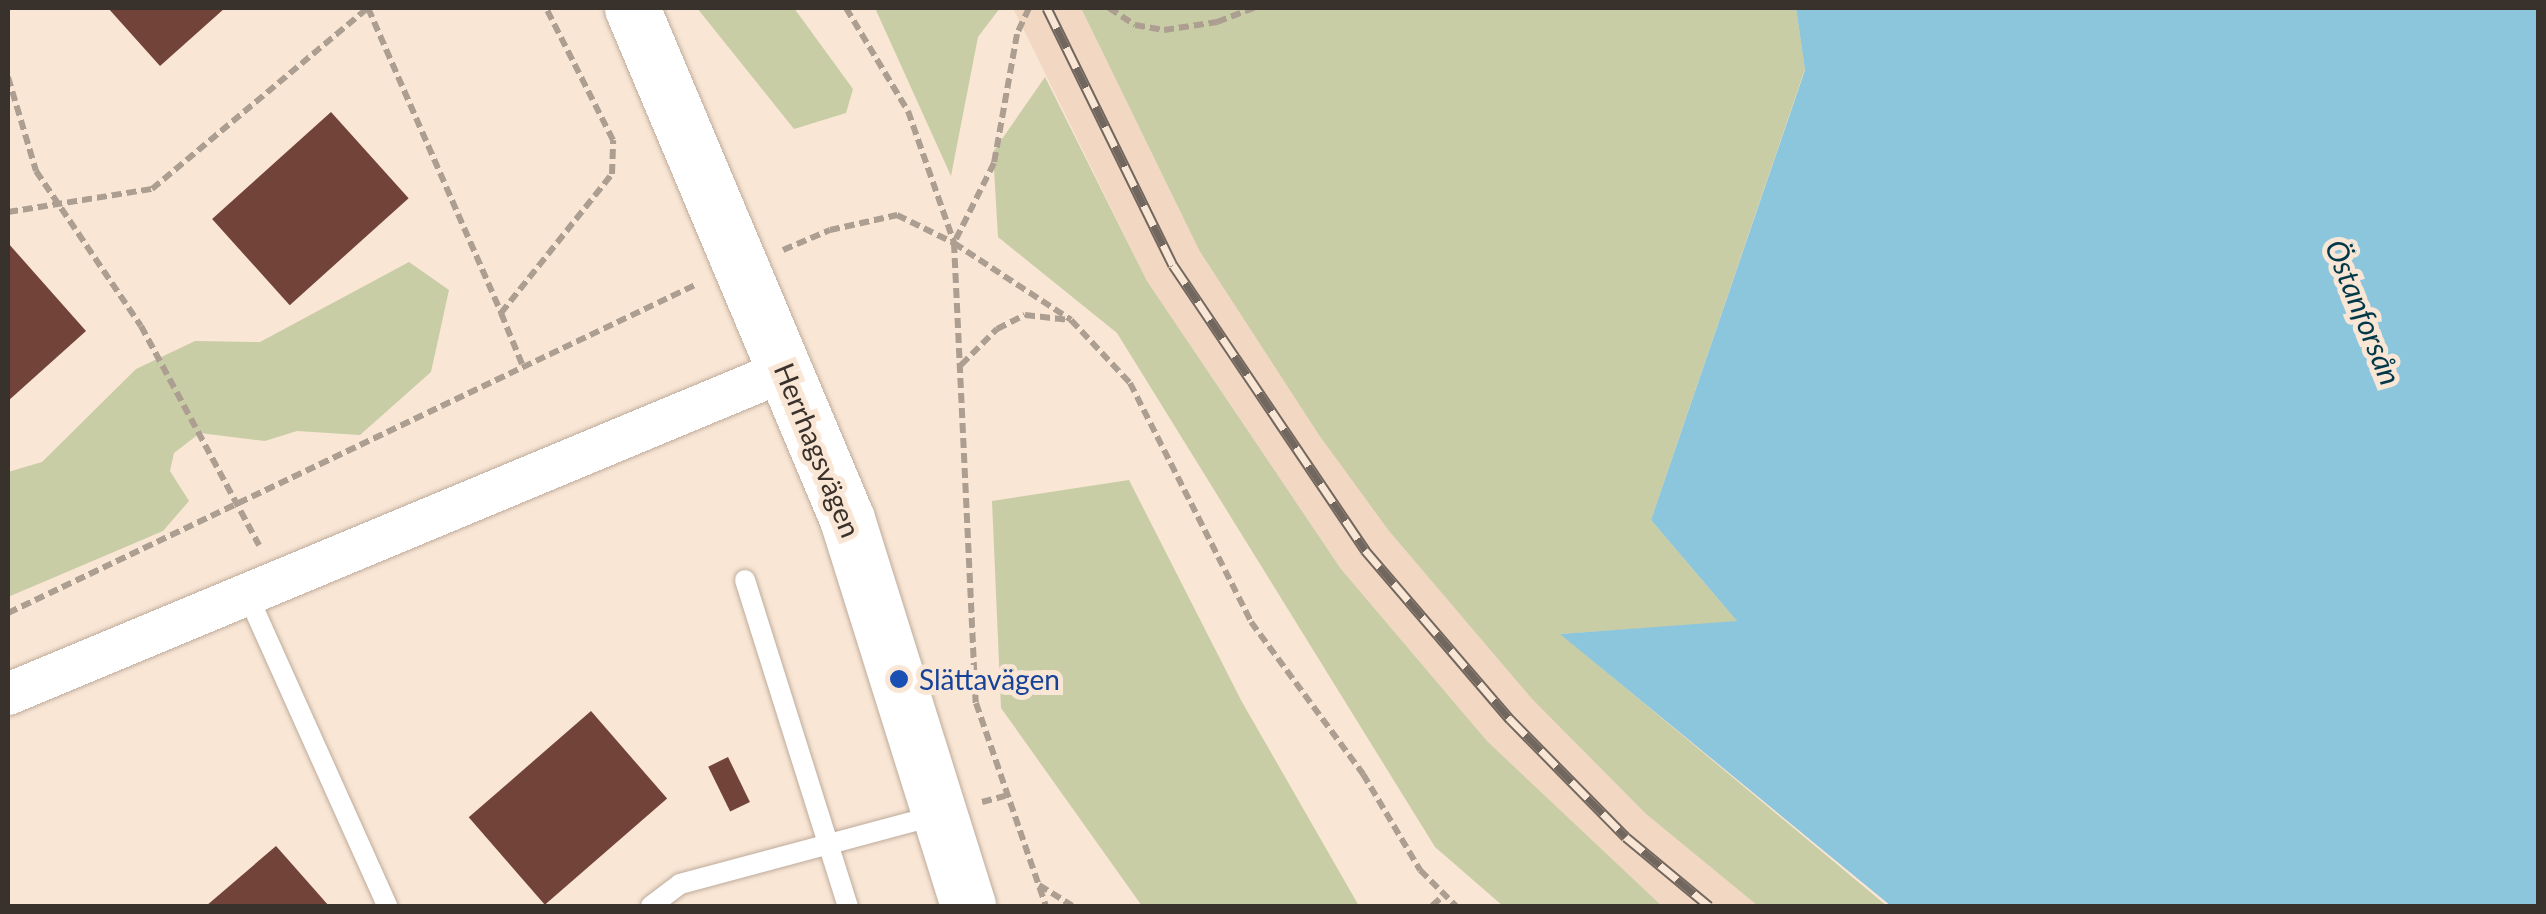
<!DOCTYPE html>
<html>
<head>
<meta charset="utf-8">
<style>
	body { margin:0 }
	#map { position:relative; width:2546px; height:914px; overflow:hidden; background:#f9e6d5; font-family:Lato,sans-serif }
	div>[style] { position:absolute }
	.built>* { inset:0; background:#f2d8c3 }
	.green>* { inset:0; background:#c9cda6 }
	.water>* { inset:0; background:#8bc6dc }
	.building>* { inset:0; background:#724338; transform-origin:0 0 }
	.path>* { height:6px; margin-top:-3px; transform-origin:0; background:repeating-linear-gradient(90deg,#ac9e91 0 10px,transparent 0 15px) }
	.roads { filter:drop-shadow(0 0 2px #bdab9b) drop-shadow(0 0 2px #bdab9b) }
	.lane>* { height:20px; margin:-10px; padding:0 10px; transform-origin:10px; border-radius:10px; background:#fff }
	.street>* { height:42px; margin:-21px; padding:0 21px; transform-origin:21px; border-radius:21px; background:#fff }
	.secondary>* { height:55px; margin:-27.5px; padding:0 27.5px; transform-origin:27.5px; border-radius:27.5px; background:#fff }
	.rail>* { height:11px; margin-top:-5.5px; transform-origin:0; background:repeating-linear-gradient(90deg,#f9e6d5 0 22px,#72675e 0 44px); box-sizing:border-box; border-block:2px solid #72675e }
	.dots>* { width:28px; height:28px; translate:-50% -50%; box-sizing:border-box; border:5px solid #f9e6d5; border-radius:50% }
	span { translate:-50% -50%; white-space:nowrap; text-align:center; line-height:1.15; -webkit-text-stroke:10px #f9e6d5; paint-order:stroke }
	.street-label { font-size:28px; color:#39312b }
	.transit-label { font-size:28px; color:#164399 }
	.left { translate:0 -50%; text-align:left }
	.water-label { font-size:30px; color:#023949; font-style:italic }
	.frame { position:absolute; inset:0; border:10px solid #39312b; pointer-events:none }
</style>
</head>
<body>
<div id="map">
	<div class="built">
		<div style="clip-path:polygon(1013px 8px,1081px 8px,1199px 250px,1389px 531px,1532px 699px,1646px 814px,1758px 906px,1662px 906px,1487px 741px,1341px 569px,1147px 281px)"></div>
	</div>
	<div class="green">
		<div style="clip-path:polygon(697px 8px,794px 8px,853px 89px,846px 113px,794px 129px)"></div>
		<div style="clip-path:polygon(875px 8px,1000px 8px,978px 37px,951px 176px)"></div>
		<div style="clip-path:polygon(1081px 8px,1796px 8px,1805px 69px,1651px 520px,1738px 622px,1561px 634px,1887px 906px,1758px 906px,1646px 814px,1532px 699px,1389px 531px,1319px 435px,1199px 250px)"></div>
		<div style="clip-path:polygon(1045px 77px,1147px 281px,1341px 569px,1487px 741px,1662px 906px,1503px 906px,1435px 847px,1117px 333px,998px 237px,993px 152px)"></div>
		<div style="clip-path:polygon(409px 262px,449px 290px,431px 372px,360px 435px,297px 431px,265px 441px,200px 433px,174px 453px,170px 471px,189px 501px,163px 531px,8px 597px,8px 472px,42px 462px,136px 369px,195px 341px,260px 342px)"></div>
		<div style="clip-path:polygon(1129px 480px,1242px 702px,1359px 906px,1142px 906px,1001px 708px,992px 501px)"></div>
	</div>
	<div class="water">
		<div style="clip-path:polygon(1796px 8px,2538px 8px,2538px 906px,1891px 906px,1560px 634px,1737px 621px,1651px 520px,1805px 70px)"></div>
	</div>
	<div class="building">
		<div style="clip-path:polygon(108px 8px,225px 8px,160px 66px)"></div>
		<div style="left:331px;top:112px;width:116px;height:160px;rotate:48deg"></div>
		<div style="clip-path:polygon(8px 243px,86px 331px,8px 401px)"></div>
		<div style="left:591px;top:711px;width:116px;height:162px;rotate:49deg"></div>
		<div style="left:728px;top:757px;width:50px;height:22px;rotate:64deg"></div>
		<div style="clip-path:polygon(276px 846px,329px 906px,206px 906px)"></div>
	</div>
	<div class="path">
		<div style="left:368px;top:8px;width:333px;rotate:66.4deg"></div>
		<div style="left:846px;top:8px;width:120px;rotate:59deg"></div>
		<div style="left:908px;top:111px;width:139px;rotate:70.7deg"></div>
		<div style="left:1029px;top:8px;width:29px;rotate:115deg"></div>
		<div style="left:1017px;top:34px;width:131px;rotate:100.1deg"></div>
		<div style="left:994px;top:163px;width:89px;rotate:116.6deg"></div>
		<div style="left:954px;top:243px;width:461px;rotate:87.3deg"></div>
		<div style="left:976px;top:703px;width:215px;rotate:71deg"></div>
		<div style="left:1109px;top:8px;width:31px;rotate:33deg"></div>
		<div style="left:1135px;top:25px;width:29px;rotate:10deg"></div>
		<div style="left:1164px;top:30px;width:54px;rotate:-8.6deg"></div>
		<div style="left:1217px;top:22px;width:40px;rotate:-21deg"></div>
		<div style="left:8px;top:77px;width:98px;rotate:73.4deg"></div>
		<div style="left:36px;top:171px;width:187px;rotate:55.9deg"></div>
		<div style="left:141px;top:326px;width:249px;rotate:61.7deg"></div>
		<div style="left:8px;top:212px;width:146px;rotate:-9.1deg"></div>
		<div style="left:152px;top:189px;width:282px;rotate:-40deg"></div>
		<div style="left:783px;top:250px;width:51px;rotate:-23.1deg"></div>
		<div style="left:830px;top:230px;width:69px;rotate:-12.6deg"></div>
		<div style="left:897px;top:215px;width:64px;rotate:26.2deg"></div>
		<div style="left:954px;top:243px;width:140px;rotate:33.3deg"></div>
		<div style="left:1071px;top:320px;width:86px;rotate:46.9deg"></div>
		<div style="left:1130px;top:383px;width:268px;rotate:63.1deg"></div>
		<div style="left:1251px;top:622px;width:189px;rotate:53.6deg"></div>
		<div style="left:1363px;top:774px;width:112px;rotate:59.3deg"></div>
		<div style="left:1420px;top:870px;width:51px;rotate:45deg"></div>
		<div style="left:522px;top:364px;width:55px;rotate:-112.4deg"></div>
		<div style="left:501px;top:313px;width:178px;rotate:-51.4deg"></div>
		<div style="left:612px;top:174px;width:34px;rotate:-88deg"></div>
		<div style="left:613px;top:140px;width:148px;rotate:-116.9deg"></div>
		<div style="left:961px;top:365px;width:51px;rotate:-45deg"></div>
		<div style="left:997px;top:329px;width:31px;rotate:-27deg"></div>
		<div style="left:1025px;top:315px;width:45px;rotate:6.3deg"></div>
		<div style="left:8px;top:613px;width:764px;rotate:-25.52deg"></div>
		<div style="left:982px;top:802px;width:24px;rotate:-15deg"></div>
		<div style="left:1039px;top:885px;width:39px;rotate:32deg"></div>
		<div style="left:1432px;top:906px;width:18px;rotate:-43deg"></div>
	</div>
	<div class="roads">
		<div class="lane">
			<div style="left:745px;top:580px;width:342px;rotate:72.5deg"></div>
			<div style="left:248px;top:596px;width:340px;rotate:65.8deg"></div>
			<div style="left:651px;top:906px;width:36px;rotate:-37deg"></div>
			<div style="left:680px;top:884px;width:266px;rotate:-15deg"></div>
		</div>
		<div class="street">
			<div style="left:8px;top:694px;width:843px;rotate:-22.61deg"></div>
		</div>
		<div class="secondary">
			<div style="left:632px;top:8px;width:554px;rotate:67.18deg"></div>
			<div style="left:847px;top:519px;width:405px;rotate:72.6deg"></div>
		</div>
	</div>
	<div class="rail">
		<div style="left:1047px;top:8px;width:286px;rotate:63.9deg"></div>
		<div style="left:1173px;top:265px;width:344px;rotate:56deg"></div>
		<div style="left:1365px;top:550px;width:223px;rotate:49.4deg"></div>
		<div style="left:1510px;top:719px;width:165px;rotate:45.5deg"></div>
		<div style="left:1626px;top:837px;width:108px;rotate:39.7deg"></div>
	</div>
	<div class="dots">
		<div style="left:899px;top:679px;background:#1a4fb4"></div>
	</div>
	<div class="street-label">
		<span style="left:818px;top:450px;rotate:68deg">Herrhagsvägen</span>
	</div>
	<div class="transit-label">
		<span class="left" style="left:919px;top:679px">Slättavägen</span>
	</div>
	<div class="water-label">
		<span style="left:2364px;top:312px;rotate:68deg">Östanforsån</span>
	</div>
	<div class="frame"></div>
</div>
</body>
</html>
